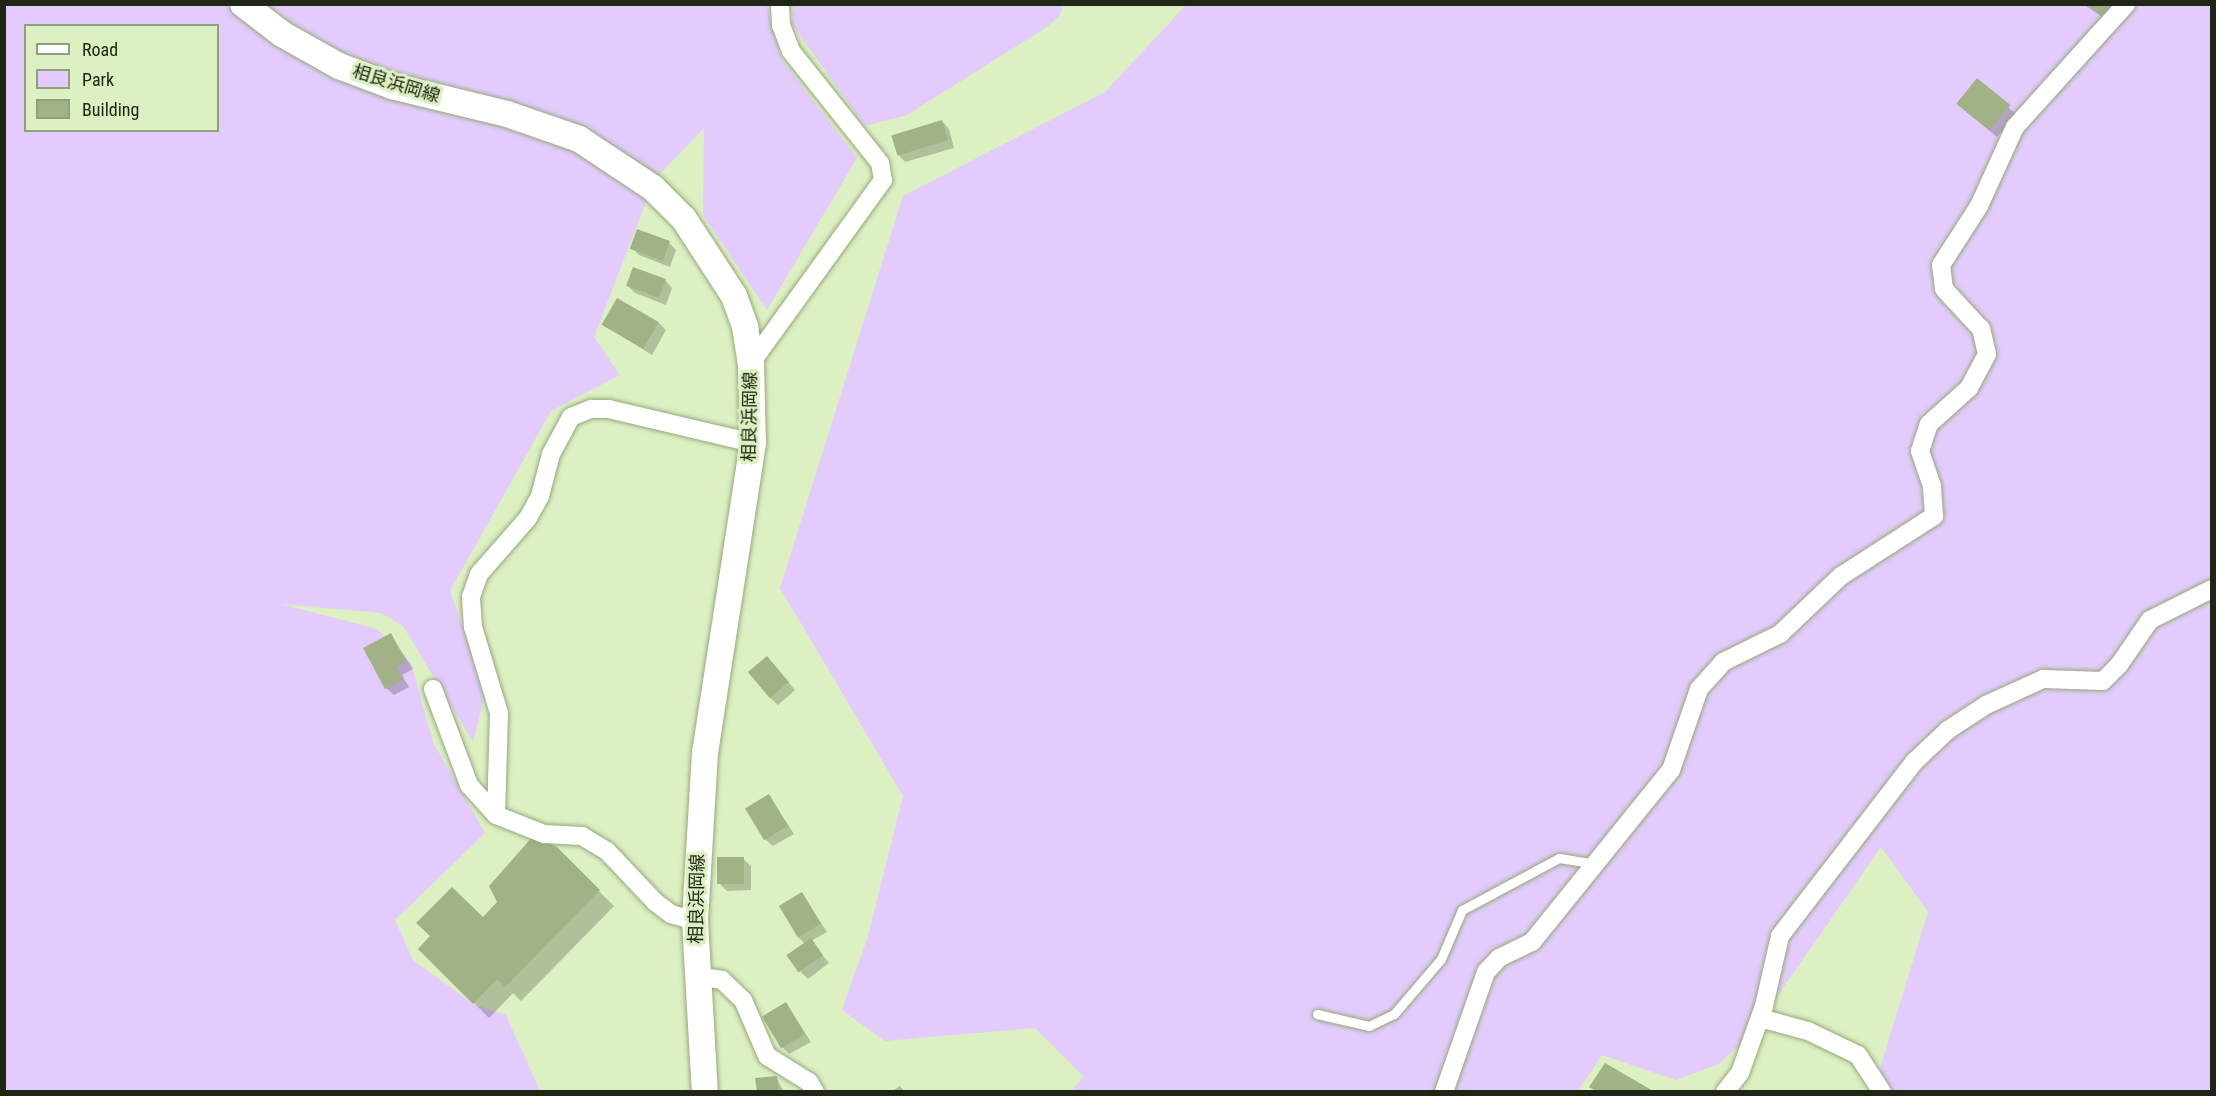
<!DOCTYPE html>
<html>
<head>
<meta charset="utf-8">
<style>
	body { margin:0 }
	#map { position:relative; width:2216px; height:1096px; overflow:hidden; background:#dcf0c2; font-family:"Roboto Condensed","Noto Sans JP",sans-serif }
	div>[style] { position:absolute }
	.green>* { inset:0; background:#e3ccfd }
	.shadow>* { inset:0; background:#0003 }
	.building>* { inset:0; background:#a0b286; transform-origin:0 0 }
	.roads { filter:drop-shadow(0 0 2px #97a97e) drop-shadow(0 0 2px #97a97e) }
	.lane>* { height:9px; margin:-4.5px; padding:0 4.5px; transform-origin:4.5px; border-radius:4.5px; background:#fff }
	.street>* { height:18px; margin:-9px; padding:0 9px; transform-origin:9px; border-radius:9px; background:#fff }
	.secondary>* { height:26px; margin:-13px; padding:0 13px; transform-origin:13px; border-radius:13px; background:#fff }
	span { translate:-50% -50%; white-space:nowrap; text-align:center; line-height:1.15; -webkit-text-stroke:6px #dcf0c2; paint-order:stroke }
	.street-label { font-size:18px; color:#202615 }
	.frame { position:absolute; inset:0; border:6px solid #202615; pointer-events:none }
	.legend { position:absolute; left:24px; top:24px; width:195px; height:108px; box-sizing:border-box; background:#dcf0c2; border:2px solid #919f7d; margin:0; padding:8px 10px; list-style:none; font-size:18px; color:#202615 }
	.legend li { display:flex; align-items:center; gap:12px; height:30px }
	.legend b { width:30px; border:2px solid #919f7d }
</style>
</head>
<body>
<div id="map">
	<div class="green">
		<div style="clip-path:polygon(evenodd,5px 5px,251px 5px,324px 50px,267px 5px,767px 5px,782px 60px,857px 158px,767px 310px,703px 215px,704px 128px,655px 179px,594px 337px,620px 375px,551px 411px,450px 591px,486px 690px,473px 742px,403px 626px,381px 613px,281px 604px,377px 629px,411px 663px,433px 742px,485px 833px,395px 920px,413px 960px,473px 1004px,506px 1015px,540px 1091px,5px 1092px,5px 5px,26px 26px,218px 26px,218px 130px,26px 130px,26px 26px)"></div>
		<div style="clip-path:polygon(793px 5px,793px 4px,1064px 5px,1058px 18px,1044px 29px,907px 115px,865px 126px,792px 24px)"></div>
		<div style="clip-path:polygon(1186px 5px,2211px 5px,2211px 1091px,1882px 1091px,1876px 1081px,1928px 912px,1881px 847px,1751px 1034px,1719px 1064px,1676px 1080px,1602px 1055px,1578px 1091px,1441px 1091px,1452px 1064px,1433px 1091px,1070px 1092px,1084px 1077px,1035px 1028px,885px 1041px,842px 1010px,868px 936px,903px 796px,780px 588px,903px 196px,1105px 92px)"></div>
	</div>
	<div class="shadow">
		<div style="clip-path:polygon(2083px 4px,2128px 4px,2114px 25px)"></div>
		<div style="clip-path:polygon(1977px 80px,2016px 114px,1997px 137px,1965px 110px)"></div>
		<div style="clip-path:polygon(942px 121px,949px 129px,954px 148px,905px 162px,898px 154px)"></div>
		<div style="clip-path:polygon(669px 243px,676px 250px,670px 267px,639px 255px,632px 248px)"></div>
		<div style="clip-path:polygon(665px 280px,672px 288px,666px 305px,635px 293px,628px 286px)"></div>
		<div style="clip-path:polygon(659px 323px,666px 330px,652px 355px,604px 325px)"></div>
		<div style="clip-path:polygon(391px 635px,413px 669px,402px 675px,409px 687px,394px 695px,386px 688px)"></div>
		<div style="clip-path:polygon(774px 665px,795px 690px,778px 705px,770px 698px)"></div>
		<div style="clip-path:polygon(769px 796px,794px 834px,773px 846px,765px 839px)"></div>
		<div style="clip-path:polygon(556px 849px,614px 906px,521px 1001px,513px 993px,489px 1018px,420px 949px,483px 919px)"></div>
		<div style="clip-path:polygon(743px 859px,751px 866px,751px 890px,727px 891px,719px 883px)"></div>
		<div style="clip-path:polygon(802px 894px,827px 932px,811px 941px,829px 963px,808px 979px,801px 972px,805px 944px,798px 937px)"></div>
		<div style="clip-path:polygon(786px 1004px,811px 1042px,789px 1054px,782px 1047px)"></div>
		<div style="clip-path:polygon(776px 1077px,784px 1092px,758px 1092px)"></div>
		<div style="clip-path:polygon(900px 1086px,905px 1092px,891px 1092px)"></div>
	</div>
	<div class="building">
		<div style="clip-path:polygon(2086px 4px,2109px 4px,2102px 15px)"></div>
		<div style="left:1977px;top:78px;width:43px;height:33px;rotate:39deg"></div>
		<div style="left:942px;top:120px;width:21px;height:53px;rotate:73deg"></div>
		<div style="left:637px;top:229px;width:35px;height:21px;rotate:20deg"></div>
		<div style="left:633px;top:267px;width:35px;height:20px;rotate:20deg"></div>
		<div style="left:617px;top:298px;width:48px;height:31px;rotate:30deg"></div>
		<div style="clip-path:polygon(391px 633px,406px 662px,396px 667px,403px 680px,385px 689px,363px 648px)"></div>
		<div style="left:767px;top:656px;width:34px;height:25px;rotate:50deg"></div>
		<div style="left:769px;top:794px;width:37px;height:28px;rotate:59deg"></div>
		<div style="clip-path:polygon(534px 835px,557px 847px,600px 890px,505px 987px,497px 979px,473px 1004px,418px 949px,430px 936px,416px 923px,452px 887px,483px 917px,497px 902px,489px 886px)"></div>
		<div style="left:744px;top:857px;width:27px;height:27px;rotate:90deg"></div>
		<div style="left:802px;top:892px;width:37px;height:27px;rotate:59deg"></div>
		<div style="left:811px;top:938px;width:21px;height:30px;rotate:55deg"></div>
		<div style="left:786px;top:1002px;width:37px;height:28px;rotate:59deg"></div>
		<div style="clip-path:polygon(1605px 1063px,1655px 1092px,1597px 1092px,1589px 1087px)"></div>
		<div style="clip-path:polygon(777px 1076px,779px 1092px,757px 1092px,755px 1078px)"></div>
	</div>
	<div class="roads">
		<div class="lane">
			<div style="left:1317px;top:1014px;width:53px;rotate:13deg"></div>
			<div style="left:1369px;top:1026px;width:28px;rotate:-26deg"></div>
			<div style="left:1394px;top:1014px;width:72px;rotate:-49.5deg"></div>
			<div style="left:1441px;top:959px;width:53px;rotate:-66.8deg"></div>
			<div style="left:1462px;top:910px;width:110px;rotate:-28.2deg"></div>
			<div style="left:1559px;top:858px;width:36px;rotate:9deg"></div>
		</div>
		<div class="street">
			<div style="left:751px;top:363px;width:226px;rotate:-54.2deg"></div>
			<div style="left:883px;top:180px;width:17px;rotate:-100deg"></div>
			<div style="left:880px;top:163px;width:143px;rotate:-128.5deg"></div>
			<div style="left:791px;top:51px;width:28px;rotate:-111deg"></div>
			<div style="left:781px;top:25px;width:21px;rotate:-93deg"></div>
			<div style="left:433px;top:689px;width:103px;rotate:69.4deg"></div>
			<div style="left:469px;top:785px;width:40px;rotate:48deg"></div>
			<div style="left:496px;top:815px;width:52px;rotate:21.6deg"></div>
			<div style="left:544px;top:834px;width:38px;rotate:3deg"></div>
			<div style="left:582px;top:836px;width:29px;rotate:31deg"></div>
			<div style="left:607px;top:851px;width:70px;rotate:46.7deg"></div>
			<div style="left:655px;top:902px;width:20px;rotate:37deg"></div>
			<div style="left:671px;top:914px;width:25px;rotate:16deg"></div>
			<div style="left:496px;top:815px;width:102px;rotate:-88.3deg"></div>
			<div style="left:499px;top:713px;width:90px;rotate:-106.8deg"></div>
			<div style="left:473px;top:627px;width:30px;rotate:-94deg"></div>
			<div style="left:471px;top:597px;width:24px;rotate:-71deg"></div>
			<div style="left:479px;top:574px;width:74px;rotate:-48.8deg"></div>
			<div style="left:528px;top:518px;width:25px;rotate:-61deg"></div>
			<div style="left:540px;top:496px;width:43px;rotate:-75.3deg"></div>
			<div style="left:551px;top:454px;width:42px;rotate:-61.6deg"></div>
			<div style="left:571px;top:417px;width:22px;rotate:-22deg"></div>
			<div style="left:591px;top:409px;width:18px"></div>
			<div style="left:609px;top:409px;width:148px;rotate:13.3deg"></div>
			<div style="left:695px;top:976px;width:27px;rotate:8deg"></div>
			<div style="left:722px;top:980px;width:29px;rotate:44deg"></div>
			<div style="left:743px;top:1000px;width:61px;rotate:66.8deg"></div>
			<div style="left:767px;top:1056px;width:49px;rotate:31.8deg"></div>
			<div style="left:809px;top:1082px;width:12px;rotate:59deg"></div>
			<div style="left:1760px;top:1018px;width:50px;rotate:15.2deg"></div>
			<div style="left:1808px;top:1031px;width:55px;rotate:25.6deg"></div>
			<div style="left:1858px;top:1055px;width:44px;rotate:57deg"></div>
			<div style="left:1444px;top:1092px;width:127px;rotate:-70.7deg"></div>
			<div style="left:1486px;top:972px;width:19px;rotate:-47deg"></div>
			<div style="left:1499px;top:958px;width:37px;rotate:-26deg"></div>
			<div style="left:1532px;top:942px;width:221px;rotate:-51.1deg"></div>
			<div style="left:1671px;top:770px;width:86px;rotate:-70.9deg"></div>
			<div style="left:1699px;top:689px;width:36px;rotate:-48deg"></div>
			<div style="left:1723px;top:662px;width:64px;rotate:-26.2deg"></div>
			<div style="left:1780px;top:634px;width:84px;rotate:-43.6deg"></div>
			<div style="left:1841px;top:576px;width:111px;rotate:-32.8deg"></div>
			<div style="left:1934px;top:516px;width:30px;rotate:-94deg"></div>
			<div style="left:1932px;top:486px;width:37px;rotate:-109deg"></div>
			<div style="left:1920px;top:451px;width:28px;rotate:-72deg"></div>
			<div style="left:1929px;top:424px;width:54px;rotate:-42deg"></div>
			<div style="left:1969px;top:388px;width:38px;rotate:-62deg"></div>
			<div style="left:1987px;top:354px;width:26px;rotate:-103deg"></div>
			<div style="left:1981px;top:329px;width:54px;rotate:-132.8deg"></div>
			<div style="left:1944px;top:289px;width:24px;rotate:-97deg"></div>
			<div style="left:1941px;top:265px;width:70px;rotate:-57.2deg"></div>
			<div style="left:1979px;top:206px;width:87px;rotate:-65.5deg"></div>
			<div style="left:2015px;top:127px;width:166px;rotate:-47.9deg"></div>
			<div style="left:1725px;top:1092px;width:24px;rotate:-52deg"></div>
			<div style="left:1740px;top:1073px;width:71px;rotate:-70.3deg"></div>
			<div style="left:1764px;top:1006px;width:72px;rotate:-77.1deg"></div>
			<div style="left:1780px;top:936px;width:220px;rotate:-52.4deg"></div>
			<div style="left:1914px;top:762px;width:47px;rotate:-43.3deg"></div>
			<div style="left:1948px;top:730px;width:45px;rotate:-33.3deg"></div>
			<div style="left:1986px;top:705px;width:63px;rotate:-24.5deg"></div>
			<div style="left:2043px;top:679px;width:60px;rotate:1.9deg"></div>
			<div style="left:2103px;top:681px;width:23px;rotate:-45deg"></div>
			<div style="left:2119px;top:665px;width:55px;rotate:-55.4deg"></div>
			<div style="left:2150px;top:620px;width:69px;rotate:-26.6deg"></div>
		</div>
		<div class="secondary">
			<div style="left:243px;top:4px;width:49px;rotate:37.6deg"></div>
			<div style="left:282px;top:34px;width:65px;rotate:29.3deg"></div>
			<div style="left:339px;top:66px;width:57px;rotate:20.7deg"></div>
			<div style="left:392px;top:86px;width:118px;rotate:13.7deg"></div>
			<div style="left:507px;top:114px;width:76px;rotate:19.1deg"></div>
			<div style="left:579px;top:139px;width:89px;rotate:33.5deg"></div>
			<div style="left:653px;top:188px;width:44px;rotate:45deg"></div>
			<div style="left:684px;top:219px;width:92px;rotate:57deg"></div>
			<div style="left:734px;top:296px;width:33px;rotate:70deg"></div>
			<div style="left:745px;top:327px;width:36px;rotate:81deg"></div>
			<div style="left:751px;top:363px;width:80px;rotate:88.6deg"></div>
			<div style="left:753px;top:443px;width:313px;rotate:98.8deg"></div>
			<div style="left:705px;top:752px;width:169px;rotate:93.4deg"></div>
			<div style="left:695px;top:921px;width:171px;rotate:86.7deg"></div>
		</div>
	</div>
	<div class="street-label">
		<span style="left:396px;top:84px;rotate:17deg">相良浜岡線</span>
		<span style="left:750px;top:417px;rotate:-89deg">相良浜岡線</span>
		<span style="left:697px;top:899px;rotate:-89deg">相良浜岡線</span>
	</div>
	<div class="frame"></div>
	<ul class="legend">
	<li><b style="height:8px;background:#fff"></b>Road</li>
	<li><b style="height:16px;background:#e3ccfd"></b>Park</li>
	<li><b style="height:16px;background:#a0b286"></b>Building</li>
	</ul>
</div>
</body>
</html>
